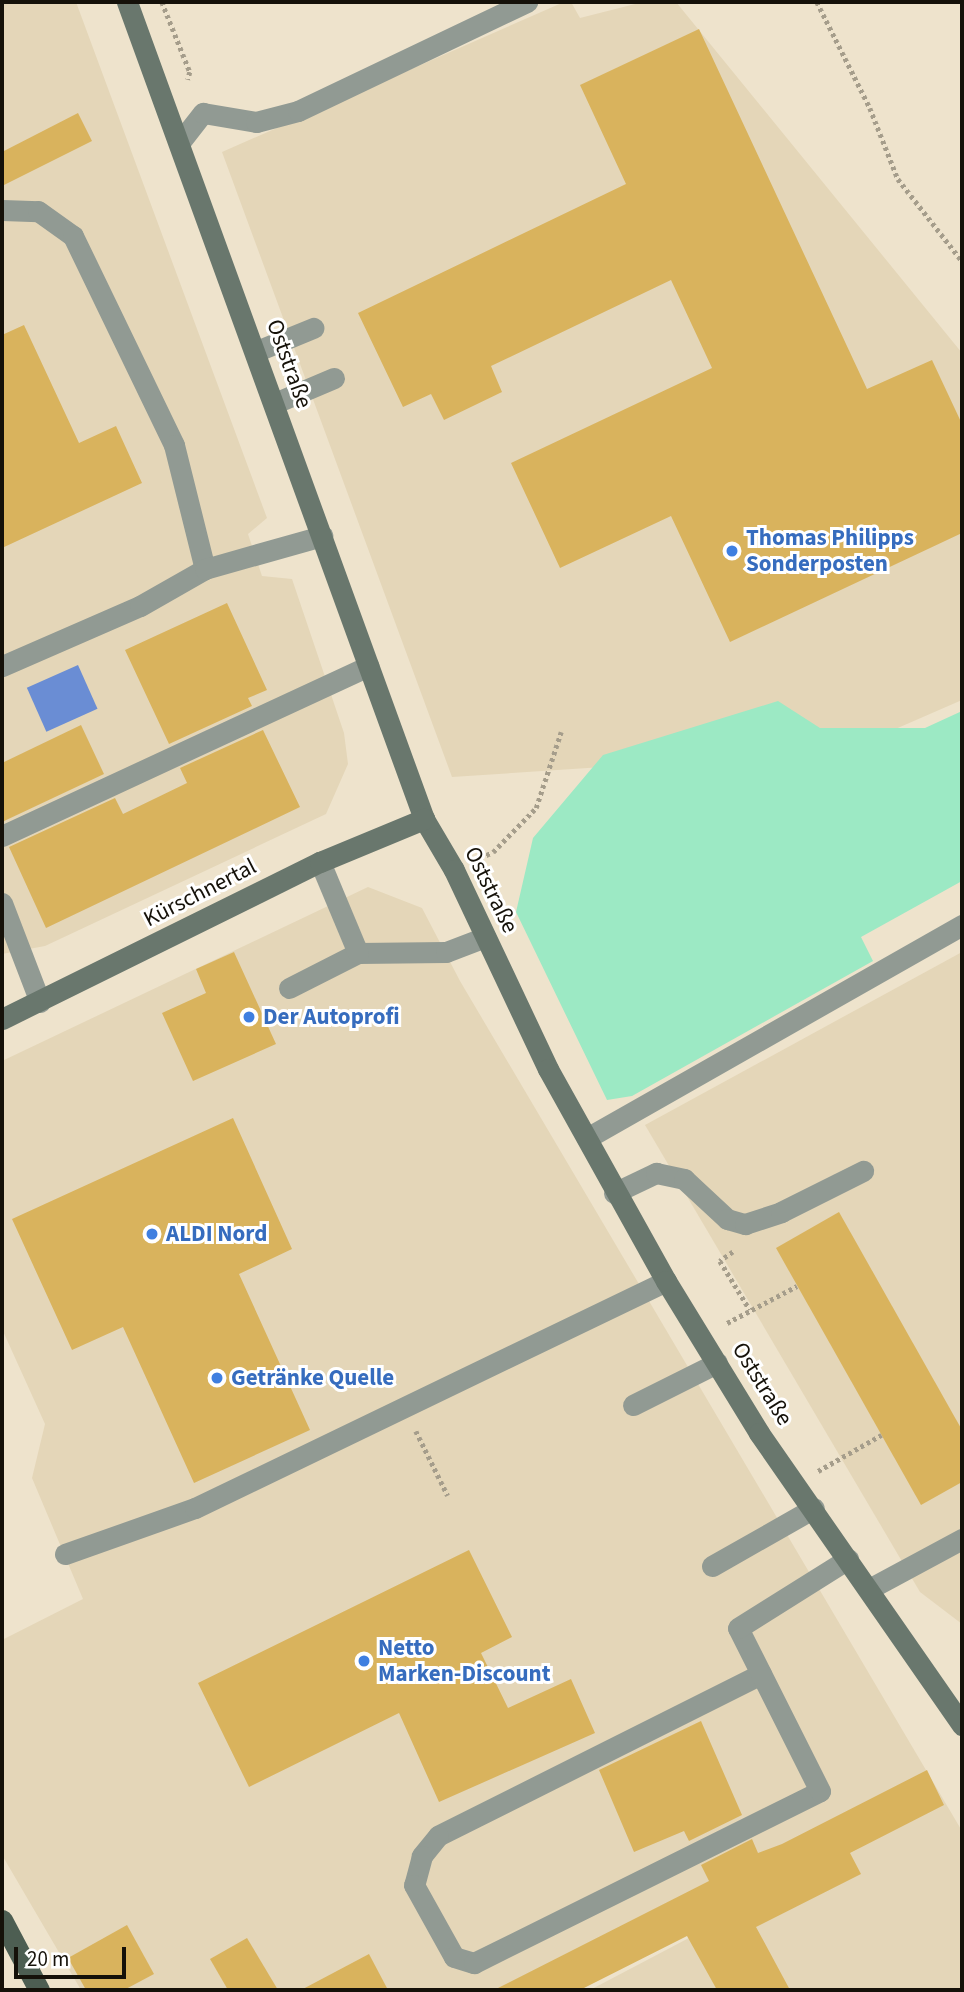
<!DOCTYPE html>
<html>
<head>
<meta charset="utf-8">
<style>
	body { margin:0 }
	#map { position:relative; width:964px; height:1992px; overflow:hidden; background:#eee3cc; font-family:"Source Sans 3",sans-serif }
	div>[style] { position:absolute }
	.built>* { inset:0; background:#e4d6b8 }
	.green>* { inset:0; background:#9ce9c4 }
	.water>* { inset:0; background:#6a8dd4; transform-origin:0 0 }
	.building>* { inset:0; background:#d9b35d }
	.path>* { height:4.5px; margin-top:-2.25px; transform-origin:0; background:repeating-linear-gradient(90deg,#a59d8b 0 3.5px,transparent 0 7px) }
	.lane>* { height:21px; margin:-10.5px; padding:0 10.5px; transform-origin:10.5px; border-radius:10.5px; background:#919a93 }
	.secondary>* { height:21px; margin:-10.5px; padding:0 10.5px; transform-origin:10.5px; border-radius:10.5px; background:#69776d }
	.primary>* { height:21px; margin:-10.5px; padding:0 10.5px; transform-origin:10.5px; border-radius:10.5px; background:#4d5e52 }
	.dots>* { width:19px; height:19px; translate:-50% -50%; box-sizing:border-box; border:4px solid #fff; border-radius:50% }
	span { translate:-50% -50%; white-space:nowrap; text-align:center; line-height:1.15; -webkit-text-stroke:6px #fff; paint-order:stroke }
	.street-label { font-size:23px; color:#151109 }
	.shop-label { font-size:23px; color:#366cbe; font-weight:700 }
	.left { translate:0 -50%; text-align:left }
	.frame { position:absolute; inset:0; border:4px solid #151109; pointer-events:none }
	.scale { position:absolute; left:14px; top:1947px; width:112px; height:32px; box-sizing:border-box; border:4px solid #151109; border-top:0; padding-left:9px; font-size:21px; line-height:24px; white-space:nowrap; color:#151109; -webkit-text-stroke:5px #fff; paint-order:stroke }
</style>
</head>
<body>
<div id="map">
	<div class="built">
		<div style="clip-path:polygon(2px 2px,76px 2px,267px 518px,248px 534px,262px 576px,292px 579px,344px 733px,348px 764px,326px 814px,45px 946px,2px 954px)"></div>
		<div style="clip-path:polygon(564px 2px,571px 2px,580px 18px,643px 2px,676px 2px,962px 353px,962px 700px,845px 751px,452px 777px,222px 152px)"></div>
		<div style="clip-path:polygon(368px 887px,422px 908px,460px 981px,962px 1831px,962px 1990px,590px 1990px,864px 1846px,579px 1990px,81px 1990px,2px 1855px,2px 1640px,83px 1599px,32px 1478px,45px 1424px,2px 1329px,2px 1061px)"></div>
		<div style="clip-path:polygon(962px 952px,962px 1624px,920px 1592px,645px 1125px)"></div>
	</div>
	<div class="green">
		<div style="clip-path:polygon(778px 701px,820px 728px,925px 728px,962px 711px,962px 881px,861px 937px,873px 961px,632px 1096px,607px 1100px,516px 912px,533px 838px,603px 755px)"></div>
	</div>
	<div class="water">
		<div style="left:78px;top:665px;width:48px;height:56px;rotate:66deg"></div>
	</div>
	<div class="building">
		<div style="clip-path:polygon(699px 29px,867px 389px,932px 360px,962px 424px,962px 533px,730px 642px,671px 516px,560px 568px,511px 463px,712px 368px,671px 280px,491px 366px,502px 392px,444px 420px,431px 394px,403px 407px,358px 313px,626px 184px,580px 85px)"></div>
		<div style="clip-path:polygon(78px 113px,92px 141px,2px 186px,2px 152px)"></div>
		<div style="clip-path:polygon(24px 325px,79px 443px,116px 426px,142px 483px,2px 548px,2px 335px)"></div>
		<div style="clip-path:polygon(227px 603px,267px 690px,248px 698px,252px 706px,169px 744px,125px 650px)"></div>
		<div style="clip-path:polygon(81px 725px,104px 774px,2px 822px,2px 763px)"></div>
		<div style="clip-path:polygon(263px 730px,300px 807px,46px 928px,9px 847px,115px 798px,123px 814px,187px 783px,180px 768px)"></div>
		<div style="clip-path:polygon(234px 952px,276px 1044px,193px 1081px,162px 1013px,206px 993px,196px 969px)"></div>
		<div style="clip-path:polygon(233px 1118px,292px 1249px,239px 1274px,310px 1430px,194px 1483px,123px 1327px,72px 1350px,12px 1219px)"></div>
		<div style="clip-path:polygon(839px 1212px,962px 1430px,962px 1482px,921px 1505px,776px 1248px)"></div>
		<div style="clip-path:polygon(469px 1550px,512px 1637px,481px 1653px,508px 1708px,571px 1679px,595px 1733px,439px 1802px,399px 1713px,249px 1787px,198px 1683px)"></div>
		<div style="clip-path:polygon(701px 1721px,742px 1815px,689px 1841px,684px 1831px,634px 1852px,599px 1770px)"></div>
		<div style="clip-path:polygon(927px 1770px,944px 1805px,850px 1853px,861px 1874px,756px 1927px,790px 1990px,717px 1990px,687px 1936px,580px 1990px,494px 1990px,709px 1881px,701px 1865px,752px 1839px,758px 1853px,782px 1844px)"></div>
		<div style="clip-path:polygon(127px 1925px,154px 1974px,124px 1990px,86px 1990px,68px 1958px)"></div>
		<div style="clip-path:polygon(247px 1938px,278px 1990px,228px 1990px,210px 1959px)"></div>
		<div style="clip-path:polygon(369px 1954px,388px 1990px,301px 1990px)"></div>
	</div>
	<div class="path">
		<div style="left:162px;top:2px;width:75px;rotate:68.2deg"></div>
		<div style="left:190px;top:72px;width:8px;rotate:104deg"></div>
		<div style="left:817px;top:2px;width:119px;rotate:63.4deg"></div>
		<div style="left:870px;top:108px;width:76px;rotate:68.5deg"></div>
		<div style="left:898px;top:179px;width:104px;rotate:52deg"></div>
		<div style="left:480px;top:858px;width:14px;rotate:-25deg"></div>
		<div style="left:493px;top:852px;width:62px;rotate:-45.7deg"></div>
		<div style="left:536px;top:808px;width:80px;rotate:-71.8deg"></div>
		<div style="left:733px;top:1252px;width:16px;rotate:145deg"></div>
		<div style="left:720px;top:1261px;width:57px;rotate:58.5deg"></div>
		<div style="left:727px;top:1323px;width:79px;rotate:-27.9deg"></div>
		<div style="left:416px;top:1431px;width:72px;rotate:63.8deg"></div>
		<div style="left:818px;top:1471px;width:73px;rotate:-29.7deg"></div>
	</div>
	<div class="lane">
		<div style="left:180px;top:142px;width:37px;rotate:-52deg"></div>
		<div style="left:203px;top:113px;width:54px;rotate:9.6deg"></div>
		<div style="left:256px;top:122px;width:43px;rotate:-14.7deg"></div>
		<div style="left:298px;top:111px;width:254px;rotate:-25.5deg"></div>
		<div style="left:2px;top:210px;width:36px;rotate:2deg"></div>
		<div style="left:38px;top:211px;width:43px;rotate:35.5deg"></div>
		<div style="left:73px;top:236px;width:232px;rotate:64.2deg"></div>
		<div style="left:174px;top:445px;width:128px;rotate:76deg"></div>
		<div style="left:257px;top:351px;width:61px;rotate:-22.3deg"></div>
		<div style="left:275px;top:403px;width:64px;rotate:-23deg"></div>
		<div style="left:2px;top:666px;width:150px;rotate:-23.5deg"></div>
		<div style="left:140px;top:606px;width:75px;rotate:-29.6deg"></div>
		<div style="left:205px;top:569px;width:122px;rotate:-15.8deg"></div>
		<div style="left:2px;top:836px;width:404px;rotate:-24.9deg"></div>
		<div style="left:2px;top:903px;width:106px;rotate:69deg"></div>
		<div style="left:358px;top:953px;width:88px;rotate:-0.7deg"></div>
		<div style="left:446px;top:952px;width:42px;rotate:-21deg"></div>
		<div style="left:289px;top:988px;width:77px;rotate:-26.9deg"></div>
		<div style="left:358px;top:953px;width:99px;rotate:-112.7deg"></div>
		<div style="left:587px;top:1138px;width:431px;rotate:-29.6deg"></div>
		<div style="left:614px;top:1193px;width:47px;rotate:-25.5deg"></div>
		<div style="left:656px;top:1173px;width:29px;rotate:12deg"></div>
		<div style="left:684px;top:1179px;width:59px;rotate:42.9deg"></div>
		<div style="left:727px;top:1219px;width:19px;rotate:16deg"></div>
		<div style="left:745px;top:1224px;width:38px;rotate:-18deg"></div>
		<div style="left:781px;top:1212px;width:92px;rotate:-26.6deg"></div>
		<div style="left:633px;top:1405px;width:94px;rotate:-26.6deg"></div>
		<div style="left:65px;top:1554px;width:138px;rotate:-19.5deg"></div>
		<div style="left:195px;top:1508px;width:523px;rotate:-25.73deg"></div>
		<div style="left:712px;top:1566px;width:117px;rotate:-29.6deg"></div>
		<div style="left:869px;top:1589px;width:106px;rotate:-28.3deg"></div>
		<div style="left:761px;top:1674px;width:361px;rotate:153.4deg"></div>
		<div style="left:438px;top:1836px;width:26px;rotate:129deg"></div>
		<div style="left:422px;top:1856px;width:30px;rotate:105deg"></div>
		<div style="left:414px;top:1885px;width:82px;rotate:60.9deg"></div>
		<div style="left:454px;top:1957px;width:21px;rotate:17deg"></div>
		<div style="left:474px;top:1963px;width:386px;rotate:-26.4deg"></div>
		<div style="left:820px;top:1791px;width:182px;rotate:-116.7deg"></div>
		<div style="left:738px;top:1628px;width:130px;rotate:-32.1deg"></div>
	</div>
	<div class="secondary">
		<div style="left:127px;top:2px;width:869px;rotate:70.02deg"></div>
		<div style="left:424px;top:819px;width:59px;rotate:59.5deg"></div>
		<div style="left:454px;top:870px;width:220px;rotate:64.7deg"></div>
		<div style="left:548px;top:1069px;width:243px;rotate:60.9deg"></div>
		<div style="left:666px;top:1281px;width:178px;rotate:58.5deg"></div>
		<div style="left:759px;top:1433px;width:356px;rotate:55.2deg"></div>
		<div style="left:2px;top:1019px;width:355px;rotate:-26.3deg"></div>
		<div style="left:320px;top:862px;width:113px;rotate:-22.5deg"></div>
	</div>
	<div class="primary">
		<div style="left:2px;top:1920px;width:79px;rotate:62.1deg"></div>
	</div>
	<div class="dots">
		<div style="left:732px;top:551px;background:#3f7fe0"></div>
		<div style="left:249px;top:1017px;background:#3f7fe0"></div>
		<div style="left:152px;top:1234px;background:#3f7fe0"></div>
		<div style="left:217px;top:1378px;background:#3f7fe0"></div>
		<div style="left:364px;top:1661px;background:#3f7fe0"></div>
	</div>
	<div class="street-label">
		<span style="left:289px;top:364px;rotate:70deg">Oststraße</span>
		<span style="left:491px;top:890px;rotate:64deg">Oststraße</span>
		<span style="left:200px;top:893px;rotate:-27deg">Kürschnertal</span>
		<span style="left:762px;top:1384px;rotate:58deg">Oststraße</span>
	</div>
	<div class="shop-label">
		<span class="left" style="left:746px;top:551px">Thomas Philipps<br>Sonderposten</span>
		<span class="left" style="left:263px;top:1017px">Der Autoprofi</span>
		<span class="left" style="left:166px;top:1234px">ALDI Nord</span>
		<span class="left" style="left:231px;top:1378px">Getränke Quelle</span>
		<span class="left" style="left:378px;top:1661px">Netto<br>Marken-Discount</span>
	</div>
	<div class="frame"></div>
	<div class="scale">20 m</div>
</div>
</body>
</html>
